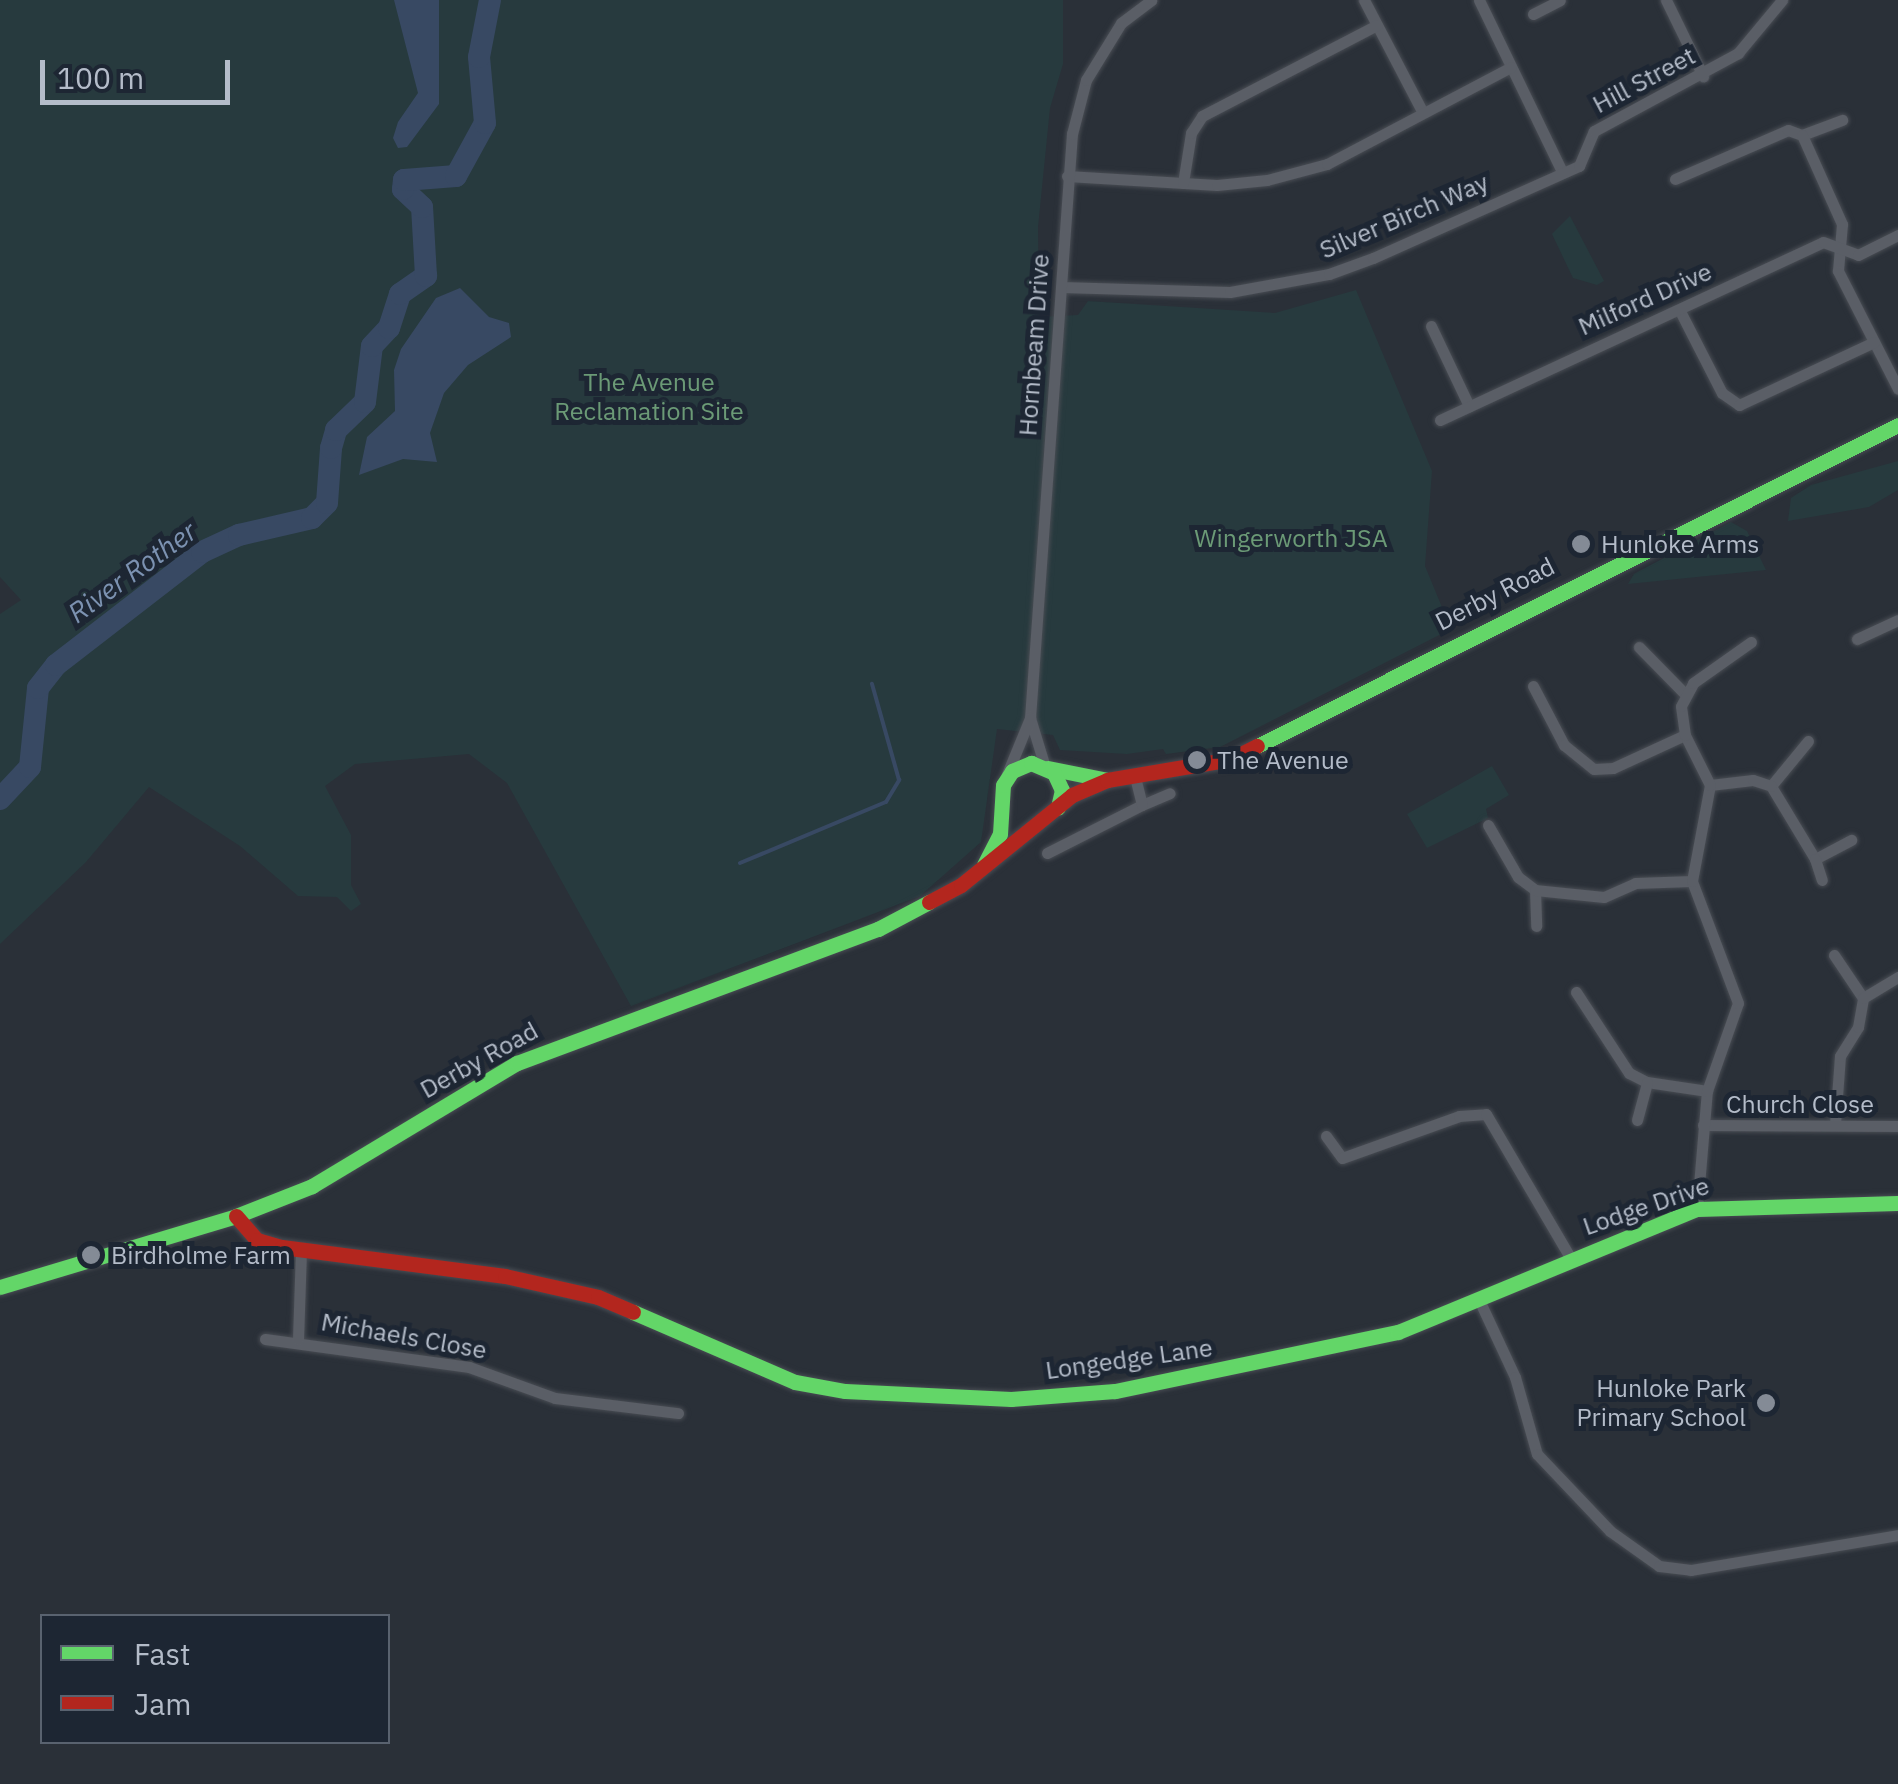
<!DOCTYPE html>
<html>
<head>
<meta charset="utf-8">
<style>
	body { margin:0 }
	#map { position:relative; width:1898px; height:1784px; overflow:hidden; background:#2a3038; font-family:"IBM Plex Sans",sans-serif }
	div>[style] { position:absolute }
	.green>* { inset:0; background:#273a3e }
	.water>* { inset:0; background:#384963 }
	.stream>* { height:4px; margin:-2px; padding:0 2px; transform-origin:2px; border-radius:2px; background:#384963 }
	.river>* { height:22px; margin:-11px; padding:0 11px; transform-origin:11px; border-radius:11px; background:#384963 }
	.roads { filter:drop-shadow(0 0 2px #484c53) drop-shadow(0 0 2px #484c53) }
	.street>* { height:11px; margin:-5.5px; padding:0 5.5px; transform-origin:5.5px; border-radius:5.5px; background:#5a5e66 }
	.fast>* { height:15px; margin:-7.5px; padding:0 7.5px; transform-origin:7.5px; border-radius:7.5px; background:#63d668 }
	.jam>* { height:15px; margin:-7.5px; padding:0 7.5px; transform-origin:7.5px; border-radius:7.5px; background:#b3261e }
	.dots>* { width:28px; height:28px; translate:-50% -50%; box-sizing:border-box; border:5px solid #1d2633; border-radius:50% }
	span { translate:-50% -50%; white-space:nowrap; text-align:center; line-height:1.15; -webkit-text-stroke:10px #1d2633; paint-order:stroke }
	.street-label { font-size:25px; color:#b4bcc9 }
	.park-label { font-size:25px; color:#6b9a76 }
	.poi-label { font-size:25px; color:#b4bcc9 }
	.left { translate:0 -50%; text-align:left }
	.right { translate:-100% -50%; text-align:right }
	.water-label { font-size:28px; color:#7c92b1; font-style:italic }
	.legend { position:absolute; left:40px; top:1614px; width:350px; height:130px; box-sizing:border-box; background:#1d2633; border:2px solid #59626f; margin:0; padding:12px 18px; list-style:none; font-size:30px; color:#b4bcc9 }
	.legend li { display:flex; align-items:center; gap:20px; height:50px }
	.legend b { width:50px; border:2px solid #59626f }
	.scale { position:absolute; left:40px; top:60px; width:190px; height:45px; box-sizing:border-box; border:5px solid #b4bcc9; border-top:0; padding-left:12px; font-size:30px; line-height:35px; white-space:nowrap; color:#b4bcc9; -webkit-text-stroke:8px #1d2633; paint-order:stroke }
</style>
</head>
<body>
<div id="map">
	<div class="green">
		<div style="clip-path:polygon(0 0,1063px 0,1063px 64px,1050px 108px,1038px 227px,1039px 317px,1078px 315px,1088px 301px,1275px 313px,1356px 290px,1432px 471px,1425px 566px,1451px 629px,1220px 747px,1166px 754px,1163px 749px,1127px 754px,1060px 750px,1053px 735px,997px 729px,981px 842px,920px 896px,631px 1006px,507px 783px,469px 754px,355px 764px,325px 786px,351px 835px,351px 885px,361px 904px,351px 911px,337px 897px,298px 896px,240px 846px,149px 787px,86px 862px,0 944px,0 614px,21px 600px,0 577px)"></div>
		<div style="clip-path:polygon(1570px 216px,1604px 281px,1597px 285px,1573px 278px,1552px 234px)"></div>
		<div style="clip-path:polygon(1898px 461px,1898px 490px,1869px 507px,1788px 521px,1791px 498px,1811px 485px)"></div>
		<div style="clip-path:polygon(1731px 522px,1747px 531px,1766px 570px,1628px 584px,1634px 574px)"></div>
		<div style="clip-path:polygon(1492px 766px,1509px 795px,1486px 809px,1488px 818px,1427px 848px,1407px 814px)"></div>
	</div>
	<div class="water">
		<div style="clip-path:polygon(394px 0,439px 0,439px 104px,407px 147px,398px 148px,393px 138px,398px 122px,418px 93px)"></div>
		<div style="clip-path:polygon(460px 288px,489px 317px,509px 323px,511px 337px,468px 365px,444px 393px,430px 433px,437px 462px,403px 459px,359px 475px,367px 437px,395px 411px,394px 370px,401px 349px,436px 298px)"></div>
	</div>
	<div class="stream">
		<div style="left:740px;top:863px;width:158px;rotate:-22.7deg"></div>
		<div style="left:886px;top:802px;width:26px;rotate:-59deg"></div>
		<div style="left:899px;top:780px;width:100px;rotate:-105.7deg"></div>
	</div>
	<div class="river">
		<div style="left:0;top:799px;width:44px;rotate:-46.8deg"></div>
		<div style="left:30px;top:767px;width:79px;rotate:-84.2deg"></div>
		<div style="left:38px;top:688px;width:29px;rotate:-52deg"></div>
		<div style="left:56px;top:665px;width:185px;rotate:-37.7deg"></div>
		<div style="left:202px;top:552px;width:41px;rotate:-24.7deg"></div>
		<div style="left:239px;top:535px;width:75px;rotate:-13.1deg"></div>
		<div style="left:312px;top:518px;width:21px;rotate:-45deg"></div>
		<div style="left:327px;top:503px;width:55px;rotate:-85.8deg"></div>
		<div style="left:331px;top:448px;width:19px;rotate:-74deg"></div>
		<div style="left:336px;top:430px;width:40px;rotate:-44deg"></div>
		<div style="left:365px;top:402px;width:56px;rotate:-82.9deg"></div>
		<div style="left:372px;top:346px;width:25px;rotate:-47deg"></div>
		<div style="left:389px;top:328px;width:36px;rotate:-72deg"></div>
		<div style="left:400px;top:294px;width:32px;rotate:-35deg"></div>
		<div style="left:426px;top:276px;width:69px;rotate:-93.3deg"></div>
		<div style="left:422px;top:207px;width:26px;rotate:-137deg"></div>
		<div style="left:403px;top:189px;width:9px;rotate:-84deg"></div>
		<div style="left:404px;top:180px;width:52px;rotate:-4.4deg"></div>
		<div style="left:456px;top:176px;width:60px;rotate:-61.3deg"></div>
		<div style="left:485px;top:123px;width:66px;rotate:-95.2deg"></div>
		<div style="left:479px;top:57px;width:58px;rotate:-79.1deg"></div>
	</div>
	<div class="roads">
		<div class="street">
			<div style="left:1364px;top:0;width:123px;rotate:62.4deg"></div>
			<div style="left:1479px;top:0;width:191px;rotate:64.2deg"></div>
			<div style="left:1666px;top:0;width:85px;rotate:64deg"></div>
			<div style="left:1533px;top:14px;width:30px;rotate:-27deg"></div>
			<div style="left:1802px;top:135px;width:43px;rotate:-20.6deg"></div>
			<div style="left:1067px;top:176px;width:150px;rotate:3.4deg"></div>
			<div style="left:1217px;top:185px;width:50px;rotate:-5.7deg"></div>
			<div style="left:1267px;top:180px;width:62px;rotate:-14.9deg"></div>
			<div style="left:1327px;top:164px;width:208px;rotate:-27.8deg"></div>
			<div style="left:1675px;top:179px;width:123px;rotate:-23.4deg"></div>
			<div style="left:1788px;top:130px;width:15px;rotate:20deg"></div>
			<div style="left:1802px;top:135px;width:98px;rotate:65.8deg"></div>
			<div style="left:1842px;top:224px;width:47px;rotate:94.9deg"></div>
			<div style="left:1838px;top:271px;width:132px;rotate:63deg"></div>
			<div style="left:1183px;top:183px;width:51px;rotate:-80.9deg"></div>
			<div style="left:1191px;top:133px;width:20px;rotate:-57deg"></div>
			<div style="left:1202px;top:116px;width:197px;rotate:-27.5deg"></div>
			<div style="left:1061px;top:287px;width:169px;rotate:1.7deg"></div>
			<div style="left:1230px;top:292px;width:101px;rotate:-10.3deg"></div>
			<div style="left:1329px;top:274px;width:47px;rotate:-20deg"></div>
			<div style="left:1373px;top:258px;width:226px;rotate:-24.1deg"></div>
			<div style="left:1579px;top:166px;width:38px;rotate:-67deg"></div>
			<div style="left:1594px;top:131px;width:164px;rotate:-28.4deg"></div>
			<div style="left:1738px;top:53px;width:69px;rotate:-50.3deg"></div>
			<div style="left:1680px;top:311px;width:92px;rotate:62.9deg"></div>
			<div style="left:1722px;top:393px;width:21px;rotate:35deg"></div>
			<div style="left:1739px;top:405px;width:149px;rotate:-25deg"></div>
			<div style="left:1431px;top:326px;width:89px;rotate:64.6deg"></div>
			<div style="left:1440px;top:420px;width:422px;rotate:-24.9deg"></div>
			<div style="left:1823px;top:242px;width:37px;rotate:20deg"></div>
			<div style="left:1858px;top:255px;width:45px;rotate:-26.6deg"></div>
			<div style="left:1857px;top:639px;width:45px;rotate:-24.9deg"></div>
			<div style="left:1639px;top:647px;width:64px;rotate:45.6deg"></div>
			<div style="left:1533px;top:686px;width:67px;rotate:62.3deg"></div>
			<div style="left:1564px;top:745px;width:38px;rotate:39deg"></div>
			<div style="left:1594px;top:769px;width:19px;rotate:-3deg"></div>
			<div style="left:1613px;top:768px;width:79px;rotate:-24.6deg"></div>
			<div style="left:1808px;top:741px;width:58px;rotate:129.4deg"></div>
			<div style="left:1771px;top:786px;width:85px;rotate:58.9deg"></div>
			<div style="left:1815px;top:859px;width:41px;rotate:-27.8deg"></div>
			<div style="left:1045px;top:767px;width:51px;rotate:-107deg"></div>
			<div style="left:1030px;top:718px;width:586px;rotate:-85.89deg"></div>
			<div style="left:1072px;top:134px;width:56px;rotate:-75.5deg"></div>
			<div style="left:1086px;top:80px;width:67px;rotate:-58.4deg"></div>
			<div style="left:1121px;top:23px;width:38px;rotate:-37deg"></div>
			<div style="left:1007px;top:774px;width:61px;rotate:-67.7deg"></div>
			<div style="left:1710px;top:785px;width:43px;rotate:-6.6deg"></div>
			<div style="left:1753px;top:780px;width:19px;rotate:18deg"></div>
			<div style="left:1142px;top:805px;width:30px;rotate:-23deg"></div>
			<div style="left:1488px;top:825px;width:60px;rotate:60deg"></div>
			<div style="left:1518px;top:877px;width:21px;rotate:37deg"></div>
			<div style="left:1535px;top:890px;width:36px;rotate:88deg"></div>
			<div style="left:1047px;top:853px;width:106px;rotate:-26.8deg"></div>
			<div style="left:1142px;top:805px;width:29px;rotate:-104deg"></div>
			<div style="left:1815px;top:859px;width:22px;rotate:72deg"></div>
			<div style="left:1535px;top:890px;width:69px;rotate:5.8deg"></div>
			<div style="left:1604px;top:897px;width:34px;rotate:-24deg"></div>
			<div style="left:1635px;top:883px;width:57px;rotate:-2deg"></div>
			<div style="left:1834px;top:955px;width:52px;rotate:56deg"></div>
			<div style="left:1576px;top:992px;width:97px;rotate:56.8deg"></div>
			<div style="left:1629px;top:1073px;width:20px;rotate:27deg"></div>
			<div style="left:1647px;top:1082px;width:61px;rotate:8.5deg"></div>
			<div style="left:1637px;top:1120px;width:39px;rotate:-75deg"></div>
			<div style="left:1835px;top:1124px;width:68px;rotate:-85.8deg"></div>
			<div style="left:1840px;top:1056px;width:34px;rotate:-58deg"></div>
			<div style="left:1858px;top:1027px;width:29px;rotate:-80deg"></div>
			<div style="left:1863px;top:998px;width:41px;rotate:-31deg"></div>
			<div style="left:1703px;top:1125px;width:195px;rotate:0.3deg"></div>
			<div style="left:1326px;top:1136px;width:27px;rotate:54deg"></div>
			<div style="left:1342px;top:1158px;width:124px;rotate:-19.7deg"></div>
			<div style="left:1459px;top:1116px;width:27px;rotate:-4deg"></div>
			<div style="left:1486px;top:1114px;width:168px;rotate:59.6deg"></div>
			<div style="left:1697px;top:1209px;width:118px;rotate:-85.2deg"></div>
			<div style="left:1707px;top:1091px;width:93px;rotate:-70.6deg"></div>
			<div style="left:1738px;top:1003px;width:130px;rotate:-110.7deg"></div>
			<div style="left:1692px;top:881px;width:98px;rotate:-79.4deg"></div>
			<div style="left:1710px;top:785px;width:56px;rotate:-116.6deg"></div>
			<div style="left:1685px;top:735px;width:29px;rotate:-98deg"></div>
			<div style="left:1681px;top:706px;width:26px;rotate:-62deg"></div>
			<div style="left:1693px;top:683px;width:71px;rotate:-35.3deg"></div>
			<div style="left:1480px;top:1302px;width:83px;rotate:65deg"></div>
			<div style="left:1515px;top:1377px;width:80px;rotate:74.1deg"></div>
			<div style="left:1537px;top:1454px;width:106px;rotate:46.5deg"></div>
			<div style="left:1610px;top:1531px;width:60px;rotate:35.5deg"></div>
			<div style="left:1659px;top:1566px;width:32px;rotate:7deg"></div>
			<div style="left:1691px;top:1570px;width:210px;rotate:-9.6deg"></div>
			<div style="left:265px;top:1339px;width:206px;rotate:7.8deg"></div>
			<div style="left:469px;top:1367px;width:91px;rotate:19.8deg"></div>
			<div style="left:555px;top:1398px;width:124px;rotate:7deg"></div>
			<div style="left:298px;top:1340px;width:91px;rotate:-88.1deg"></div>
		</div>
		<div class="fast">
			<div style="left:1257px;top:746px;width:717px;rotate:-26.6deg"></div>
			<div style="left:1048px;top:768px;width:60px;rotate:11.5deg"></div>
			<div style="left:984px;top:865px;width:35px;rotate:-63deg"></div>
			<div style="left:1000px;top:834px;width:49px;rotate:-86.5deg"></div>
			<div style="left:1003px;top:785px;width:17px;rotate:-57deg"></div>
			<div style="left:1012px;top:771px;width:21px;rotate:-23deg"></div>
			<div style="left:1031px;top:763px;width:25px;rotate:23deg"></div>
			<div style="left:1054px;top:773px;width:19px;rotate:65deg"></div>
			<div style="left:1062px;top:790px;width:18px;rotate:103deg"></div>
			<div style="left:0;top:1287px;width:246px;rotate:-16.7deg"></div>
			<div style="left:236px;top:1216px;width:82px;rotate:-21.5deg"></div>
			<div style="left:312px;top:1186px;width:239px;rotate:-31deg"></div>
			<div style="left:517px;top:1063px;width:385px;rotate:-20.4deg"></div>
			<div style="left:878px;top:929px;width:58px;rotate:-27.9deg"></div>
			<div style="left:633px;top:1312px;width:176px;rotate:23.4deg"></div>
			<div style="left:795px;top:1382px;width:51px;rotate:10.2deg"></div>
			<div style="left:845px;top:1391px;width:166px;rotate:2.8deg"></div>
			<div style="left:1011px;top:1399px;width:104px;rotate:-4.4deg"></div>
			<div style="left:1115px;top:1391px;width:289px;rotate:-11.8deg"></div>
			<div style="left:1398px;top:1332px;width:323px;rotate:-22.4deg"></div>
			<div style="left:1697px;top:1209px;width:201px;rotate:-1.7deg"></div>
		</div>
		<div class="jam">
			<div style="left:929px;top:902px;width:36px;rotate:-28deg"></div>
			<div style="left:961px;top:885px;width:143px;rotate:-39deg"></div>
			<div style="left:1072px;top:795px;width:38px;rotate:-23deg"></div>
			<div style="left:1107px;top:780px;width:126px;rotate:-9.6deg"></div>
			<div style="left:1231px;top:759px;width:29px;rotate:-27deg"></div>
			<div style="left:236px;top:1216px;width:32px;rotate:49deg"></div>
			<div style="left:257px;top:1240px;width:26px;rotate:16deg"></div>
			<div style="left:282px;top:1247px;width:225px;rotate:7.4deg"></div>
			<div style="left:505px;top:1276px;width:95px;rotate:12.7deg"></div>
			<div style="left:598px;top:1297px;width:38px;rotate:23deg"></div>
		</div>
	</div>
	<div class="dots">
		<div style="left:1581px;top:544px;background:#848b96"></div>
		<div style="left:1197px;top:760px;background:#848b96"></div>
		<div style="left:91px;top:1255px;background:#848b96"></div>
		<div style="left:1766px;top:1403px;background:#848b96"></div>
	</div>
	<div class="street-label">
		<span style="left:1644px;top:80px;rotate:-28deg">Hill Street</span>
		<span style="left:1404px;top:216px;rotate:-23deg">Silver Birch Way</span>
		<span style="left:1645px;top:299px;rotate:-24deg">Milford Drive</span>
		<span style="left:1034px;top:345px;rotate:-86deg">Hornbeam Drive</span>
		<span style="left:1495px;top:594px;rotate:-27deg">Derby Road</span>
		<span style="left:479px;top:1060px;rotate:-29deg">Derby Road</span>
		<span style="left:1800px;top:1104px">Church Close</span>
		<span style="left:1646px;top:1206px;rotate:-19deg">Lodge Drive</span>
		<span style="left:404px;top:1336px;rotate:10deg">Michaels Close</span>
		<span style="left:1129px;top:1359px;rotate:-8deg">Longedge Lane</span>
	</div>
	<div class="park-label">
		<span style="left:649px;top:397px">The Avenue<br>Reclamation Site</span>
		<span style="left:1291px;top:538px">Wingerworth JSA</span>
	</div>
	<div class="poi-label">
		<span class="left" style="left:1601px;top:544px">Hunloke Arms</span>
		<span class="left" style="left:1217px;top:760px">The Avenue</span>
		<span class="left" style="left:111px;top:1255px">Birdholme Farm</span>
		<span class="right" style="left:1746px;top:1403px">Hunloke Park<br>Primary School</span>
	</div>
	<div class="water-label">
		<span style="left:132px;top:572px;rotate:-36deg">River Rother</span>
	</div>
	<ul class="legend">
	<li><b style="height:12px;background:#63d668"></b>Fast</li>
	<li><b style="height:12px;background:#b3261e"></b>Jam</li>
	</ul>
	<div class="scale">100 m</div>
</div>
</body>
</html>
